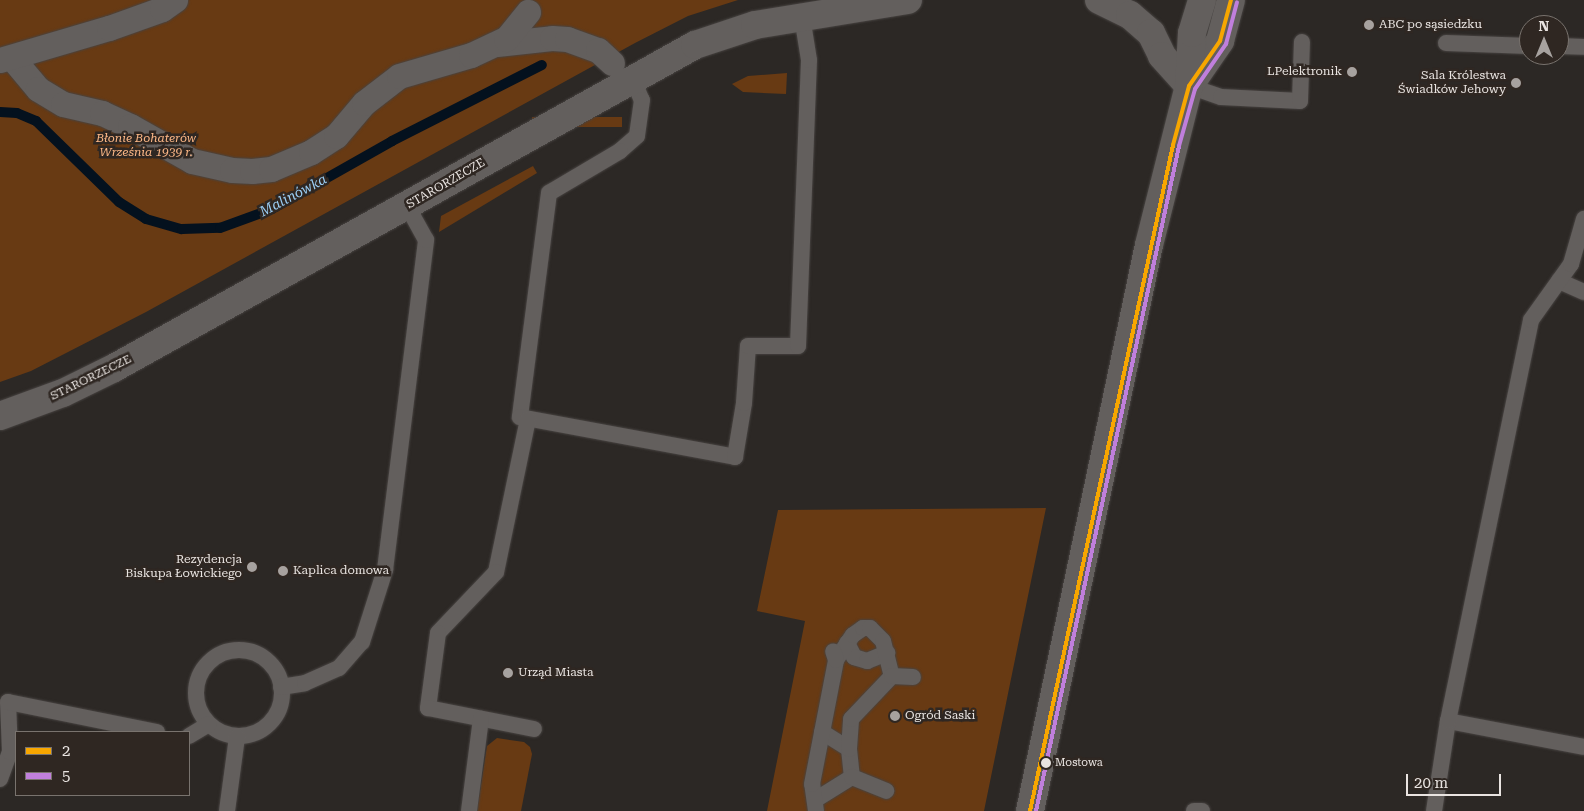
<!DOCTYPE html>
<html>
<head>
<meta charset="utf-8">
<style>
	body { margin:0 }
	#map { position:relative; width:1584px; height:811px; overflow:hidden; background:#2c2825; font-family:"Roboto Serif",serif }
	div>[style] { position:absolute }
	.green>* { inset:0; background:#683a13; transform-origin:0 0 }
	.stream>* { height:10px; margin:-5px; padding:0 5px; transform-origin:5px; border-radius:5px; background:#04111e }
	.roads { filter:drop-shadow(0 0 1px #474341) drop-shadow(0 0 1px #474341) }
	.service>* { height:16px; margin:-8px; padding:0 8px; transform-origin:8px; border-radius:8px; background:#635f5d }
	.service>.ring { margin:-8px; padding:0; box-sizing:content-box; background:none; border:16px solid #635f5d; border-radius:50% }
	.pedestrian>* { height:25px; margin:-12.5px; padding:0 12.5px; transform-origin:12.5px; border-radius:12.5px; background:#635f5d }
	.tertiary>* { height:28px; margin:-14px; padding:0 14px; transform-origin:14px; border-radius:14px; background:#635f5d }
	.bus-1>* { height:4px; margin:-2px; padding:0 2px; transform-origin:2px; border-radius:2px; background:#f7a600 }
	.bus-2>* { height:4px; margin:-2px; padding:0 2px; transform-origin:2px; border-radius:2px; background:#c07fdc }
	.dots>* { width:14px; height:14px; translate:-50% -50%; box-sizing:border-box; border:2px solid #2f2722; border-radius:50% }
	span { translate:-50% -50%; white-space:nowrap; text-align:center; line-height:1.15; -webkit-text-stroke:5px #2f2722; paint-order:stroke }
	.bus-label { font-size:11px; color:#e9e4e1 }
	.left { translate:0 -50%; text-align:left }
	.poi-label { font-size:12px; color:#e9e4e1 }
	.right { translate:-100% -50%; text-align:right }
	.park-label { font-size:12px; color:#fdb887; font-style:italic }
	.street-label { font-size:12px; color:#e9e4e1 }
	.water-label { font-size:14px; color:#9bcef5; font-style:italic }
	.legend { position:absolute; left:15px; top:731px; width:175px; height:65px; box-sizing:border-box; background:#2f2722; border:1px solid #79736e; margin:0; padding:6px 9px; list-style:none; font-size:15px; color:#e9e4e1 }
	.legend li { display:flex; align-items:center; gap:10px; height:25px }
	.legend b { width:25px; border:1px solid #79736e }
	.north { position:absolute; left:1519px; top:15px; width:50px; height:50px; box-sizing:border-box; background:#2f2722; border:1px solid #79736e; border-radius:50%; rotate:0deg; font-size:14px; font-weight:700; line-height:20px; text-align:center; color:#e9e4e1 }
	.north::after { content:''; display:block; margin:auto; width:18px; height:22px; background:#a7a29f; clip-path:polygon(50% 0,100% 100%,50% 72%,0 100%) }
	.scale { position:absolute; left:1406px; top:774px; width:95px; height:22px; box-sizing:border-box; border:2px solid #e9e4e1; border-top:0; padding-left:6px; font-size:15px; line-height:18px; white-space:nowrap; color:#e9e4e1; -webkit-text-stroke:4px #2f2722; paint-order:stroke }
</style>
</head>
<body>
<div id="map">
	<div class="green">
		<div style="clip-path:polygon(0 0,738px 0,688px 16px,635px 43px,146px 312px,31px 371px,0 382px)"></div>
		<div style="clip-path:polygon(787px 73px,786px 94px,743px 92px,732px 84px,748px 76px)"></div>
		<div style="left:622px;top:117px;width:10px;height:90px;rotate:90deg"></div>
		<div style="clip-path:polygon(533px 166px,537px 173px,439px 232px,441px 216px)"></div>
		<div style="clip-path:polygon(1046px 508px,984px 811px,767px 811px,805px 621px,757px 611px,778px 510px)"></div>
		<div style="clip-path:polygon(497px 738px,524px 742px,530px 747px,532px 754px,521px 811px,477px 811px,487px 746px)"></div>
	</div>
	<div class="stream">
		<div style="left:0;top:112px;width:17px;rotate:3deg"></div>
		<div style="left:17px;top:113px;width:21px;rotate:23deg"></div>
		<div style="left:36px;top:121px;width:116px;rotate:44.3deg"></div>
		<div style="left:119px;top:202px;width:32px;rotate:32deg"></div>
		<div style="left:146px;top:219px;width:37px;rotate:16deg"></div>
		<div style="left:182px;top:229px;width:38px;rotate:-2deg"></div>
		<div style="left:220px;top:228px;width:55px;rotate:-20.1deg"></div>
		<div style="left:272px;top:209px;width:138px;rotate:-29.5deg"></div>
		<div style="left:392px;top:141px;width:168px;rotate:-26.9deg"></div>
	</div>
	<div class="roads">
		<div class="service">
			<div style="left:1446px;top:43px;width:83px;rotate:2.1deg"></div>
			<div style="left:1559px;top:46px;width:25px;rotate:2deg"></div>
			<div style="left:632px;top:78px;width:24px;rotate:66deg"></div>
			<div style="left:642px;top:100px;width:36px;rotate:98deg"></div>
			<div style="left:637px;top:136px;width:23px;rotate:139deg"></div>
			<div style="left:620px;top:151px;width:82px;rotate:149.4deg"></div>
			<div style="left:549px;top:193px;width:226px;rotate:97.4deg"></div>
			<div style="left:520px;top:417px;width:219px;rotate:10.5deg"></div>
			<div style="left:735px;top:457px;width:55px;rotate:-80.5deg"></div>
			<div style="left:744px;top:403px;width:57px;rotate:-86deg"></div>
			<div style="left:748px;top:346px;width:50px"></div>
			<div style="left:798px;top:346px;width:286px;rotate:-87.8deg"></div>
			<div style="left:809px;top:60px;width:44px;rotate:-99.2deg"></div>
			<div style="left:1189px;top:86px;width:34px;rotate:19deg"></div>
			<div style="left:1221px;top:97px;width:79px;rotate:2.9deg"></div>
			<div style="left:1300px;top:101px;width:59px;rotate:-88.1deg"></div>
			<div style="left:1559px;top:281px;width:27px;rotate:24deg"></div>
			<div style="left:528px;top:419px;width:156px;rotate:101.8deg"></div>
			<div style="left:496px;top:572px;width:84px;rotate:133.6deg"></div>
			<div style="left:438px;top:633px;width:76px;rotate:97.6deg"></div>
			<div style="left:428px;top:708px;width:108px;rotate:11.2deg"></div>
			<div style="left:847px;top:643px;width:16px;rotate:63deg"></div>
			<div style="left:854px;top:657px;width:14px;rotate:17deg"></div>
			<div style="left:867px;top:661px;width:22px;rotate:-22deg"></div>
			<div class="ring" style="left:196px;top:650px;width:70px;height:70px"></div>
			<div style="left:836px;top:660px;width:30px;rotate:-56deg"></div>
			<div style="left:853px;top:635px;width:12px;rotate:-35deg"></div>
			<div style="left:863px;top:628px;width:7px"></div>
			<div style="left:870px;top:628px;width:18px;rotate:45deg"></div>
			<div style="left:883px;top:641px;width:36px;rotate:76deg"></div>
			<div style="left:281px;top:687px;width:24px;rotate:-9deg"></div>
			<div style="left:305px;top:683px;width:37px;rotate:-24deg"></div>
			<div style="left:339px;top:668px;width:35px;rotate:-49deg"></div>
			<div style="left:362px;top:642px;width:76px;rotate:-72.3deg"></div>
			<div style="left:385px;top:570px;width:333px;rotate:-82.9deg"></div>
			<div style="left:426px;top:240px;width:39px;rotate:-119deg"></div>
			<div style="left:1448px;top:721px;width:138px;rotate:10.8deg"></div>
			<div style="left:822px;top:732px;width:32px;rotate:32deg"></div>
			<div style="left:849px;top:749px;width:28px;rotate:84deg"></div>
			<div style="left:189px;top:736px;width:23px;rotate:-31deg"></div>
			<div style="left:849px;top:749px;width:30px;rotate:-86deg"></div>
			<div style="left:851px;top:719px;width:59px;rotate:-46.4deg"></div>
			<div style="left:892px;top:676px;width:21px;rotate:3deg"></div>
			<div style="left:0;top:779px;width:29px;rotate:-70deg"></div>
			<div style="left:10px;top:752px;width:50px;rotate:-92.3deg"></div>
			<div style="left:8px;top:702px;width:152px;rotate:11.4deg"></div>
			<div style="left:815px;top:800px;width:44px;rotate:-31.9deg"></div>
			<div style="left:852px;top:777px;width:37px;rotate:22deg"></div>
			<div style="left:227px;top:811px;width:75px;rotate:-82.3deg"></div>
			<div style="left:469px;top:811px;width:93px;rotate:-82.6deg"></div>
			<div style="left:816px;top:811px;width:27px;rotate:-98deg"></div>
			<div style="left:812px;top:784px;width:126px;rotate:-79deg"></div>
			<div style="left:836px;top:660px;width:9px;rotate:-108deg"></div>
			<div style="left:1194px;top:811px;width:8px"></div>
			<div style="left:1434px;top:811px;width:91px;rotate:-81.2deg"></div>
			<div style="left:1448px;top:721px;width:409px;rotate:-78.3deg"></div>
			<div style="left:1531px;top:320px;width:69px;rotate:-54.5deg"></div>
			<div style="left:1571px;top:264px;width:47px;rotate:-73.9deg"></div>
		</div>
		<div class="pedestrian">
			<div style="left:497px;top:44px;width:55px;rotate:-6.2deg"></div>
			<div style="left:552px;top:38px;width:15px;rotate:4deg"></div>
			<div style="left:567px;top:39px;width:33px;rotate:20deg"></div>
			<div style="left:598px;top:50px;width:19px;rotate:43deg"></div>
			<div style="left:12px;top:58px;width:40px;rotate:50deg"></div>
			<div style="left:38px;top:89px;width:29px;rotate:31deg"></div>
			<div style="left:63px;top:104px;width:40px;rotate:13deg"></div>
			<div style="left:102px;top:113px;width:31px;rotate:25deg"></div>
			<div style="left:130px;top:126px;width:71px;rotate:29.4deg"></div>
			<div style="left:192px;top:161px;width:41px;rotate:12.7deg"></div>
			<div style="left:232px;top:170px;width:20px;rotate:3deg"></div>
			<div style="left:252px;top:171px;width:19px;rotate:-6deg"></div>
			<div style="left:271px;top:169px;width:43px;rotate:-23deg"></div>
			<div style="left:311px;top:152px;width:30px;rotate:-33deg"></div>
			<div style="left:336px;top:136px;width:43px;rotate:-49.7deg"></div>
			<div style="left:364px;top:103px;width:44px;rotate:-37.6deg"></div>
			<div style="left:399px;top:76px;width:75px;rotate:-16.3deg"></div>
			<div style="left:471px;top:55px;width:38px;rotate:-25deg"></div>
			<div style="left:506px;top:39px;width:35px;rotate:-51deg"></div>
			<div style="left:0;top:60px;width:114px;rotate:-16.4deg"></div>
			<div style="left:109px;top:28px;width:56px;rotate:-19.7deg"></div>
			<div style="left:162px;top:9px;width:16px;rotate:-35deg"></div>
		</div>
		<div class="tertiary">
			<div style="left:1099px;top:0;width:34px;rotate:26deg"></div>
			<div style="left:1130px;top:15px;width:28px;rotate:41deg"></div>
			<div style="left:1151px;top:33px;width:25px;rotate:64deg"></div>
			<div style="left:1162px;top:56px;width:40px;rotate:48deg"></div>
			<div style="left:1189px;top:86px;width:55px;rotate:-55.4deg"></div>
			<div style="left:1220px;top:41px;width:42px;rotate:-75deg"></div>
			<div style="left:0;top:416px;width:67px;rotate:-20.1deg"></div>
			<div style="left:63px;top:393px;width:57px;rotate:-26.1deg"></div>
			<div style="left:114px;top:368px;width:665px;rotate:-29.07deg"></div>
			<div style="left:695px;top:45px;width:63px;rotate:-18.4deg"></div>
			<div style="left:755px;top:25px;width:155px;rotate:-9.3deg"></div>
			<div style="left:1030px;top:811px;width:578px;rotate:-78.13deg"></div>
			<div style="left:1149px;top:245px;width:164px;rotate:-75.9deg"></div>
			<div style="left:1189px;top:86px;width:53px;rotate:-86.8deg"></div>
			<div style="left:1192px;top:33px;width:34px;rotate:-73deg"></div>
		</div>
	</div>
	<div class="bus-1">
		<div style="left:1030px;top:811px;width:681px;rotate:-77.88deg"></div>
		<div style="left:1173px;top:145px;width:61px;rotate:-74.8deg"></div>
		<div style="left:1189px;top:86px;width:55px;rotate:-55.4deg"></div>
		<div style="left:1220px;top:41px;width:42px;rotate:-75deg"></div>
	</div>
	<div class="bus-2">
		<div style="left:1036px;top:811px;width:680px;rotate:-77.86deg"></div>
		<div style="left:1179px;top:146px;width:59px;rotate:-74.3deg"></div>
		<div style="left:1195px;top:89px;width:55px;rotate:-55.4deg"></div>
		<div style="left:1226px;top:44px;width:43px;rotate:-75.3deg"></div>
	</div>
	<div class="dots">
		<div style="left:1369px;top:25px;background:#a7a29f"></div>
		<div style="left:1352px;top:72px;background:#a7a29f"></div>
		<div style="left:1516px;top:83px;background:#a7a29f"></div>
		<div style="left:252px;top:567px;background:#a7a29f"></div>
		<div style="left:283px;top:571px;background:#a7a29f"></div>
		<div style="left:508px;top:673px;background:#a7a29f"></div>
		<div style="left:895px;top:716px;background:#a7a29f"></div>
		<div style="left:1046px;top:763px;background:#e9e4e1"></div>
	</div>
	<div class="bus-label">
		<span class="left" style="left:1055px;top:763px">Mostowa</span>
	</div>
	<div class="poi-label">
		<span class="left" style="left:1379px;top:25px">ABC po sąsiedzku</span>
		<span class="right" style="left:1342px;top:72px">LPelektronik</span>
		<span class="right" style="left:1506px;top:83px">Sala Królestwa<br>Świadków Jehowy</span>
		<span class="right" style="left:242px;top:567px">Rezydencja<br>Biskupa Łowickiego</span>
		<span class="left" style="left:293px;top:571px">Kaplica domowa</span>
		<span class="left" style="left:518px;top:673px">Urząd Miasta</span>
		<span class="left" style="left:905px;top:716px">Ogród Saski</span>
	</div>
	<div class="park-label">
		<span style="left:146px;top:146px">Błonie Bohaterów<br>Września 1939 r.</span>
	</div>
	<div class="street-label">
		<span style="left:446px;top:184px;rotate:-30deg">STARORZECZE</span>
		<span style="left:91px;top:378px;rotate:-26deg">STARORZECZE</span>
	</div>
	<div class="water-label">
		<span style="left:293px;top:195px;rotate:-28deg">Malinówka</span>
	</div>
	<ul class="legend">
	<li><b style="height:6px;background:#f7a600"></b>2</li>
	<li><b style="height:6px;background:#c07fdc"></b>5</li>
	</ul>
	<div class="north">N</div>
	<div class="scale">20 m</div>
</div>
</body>
</html>
